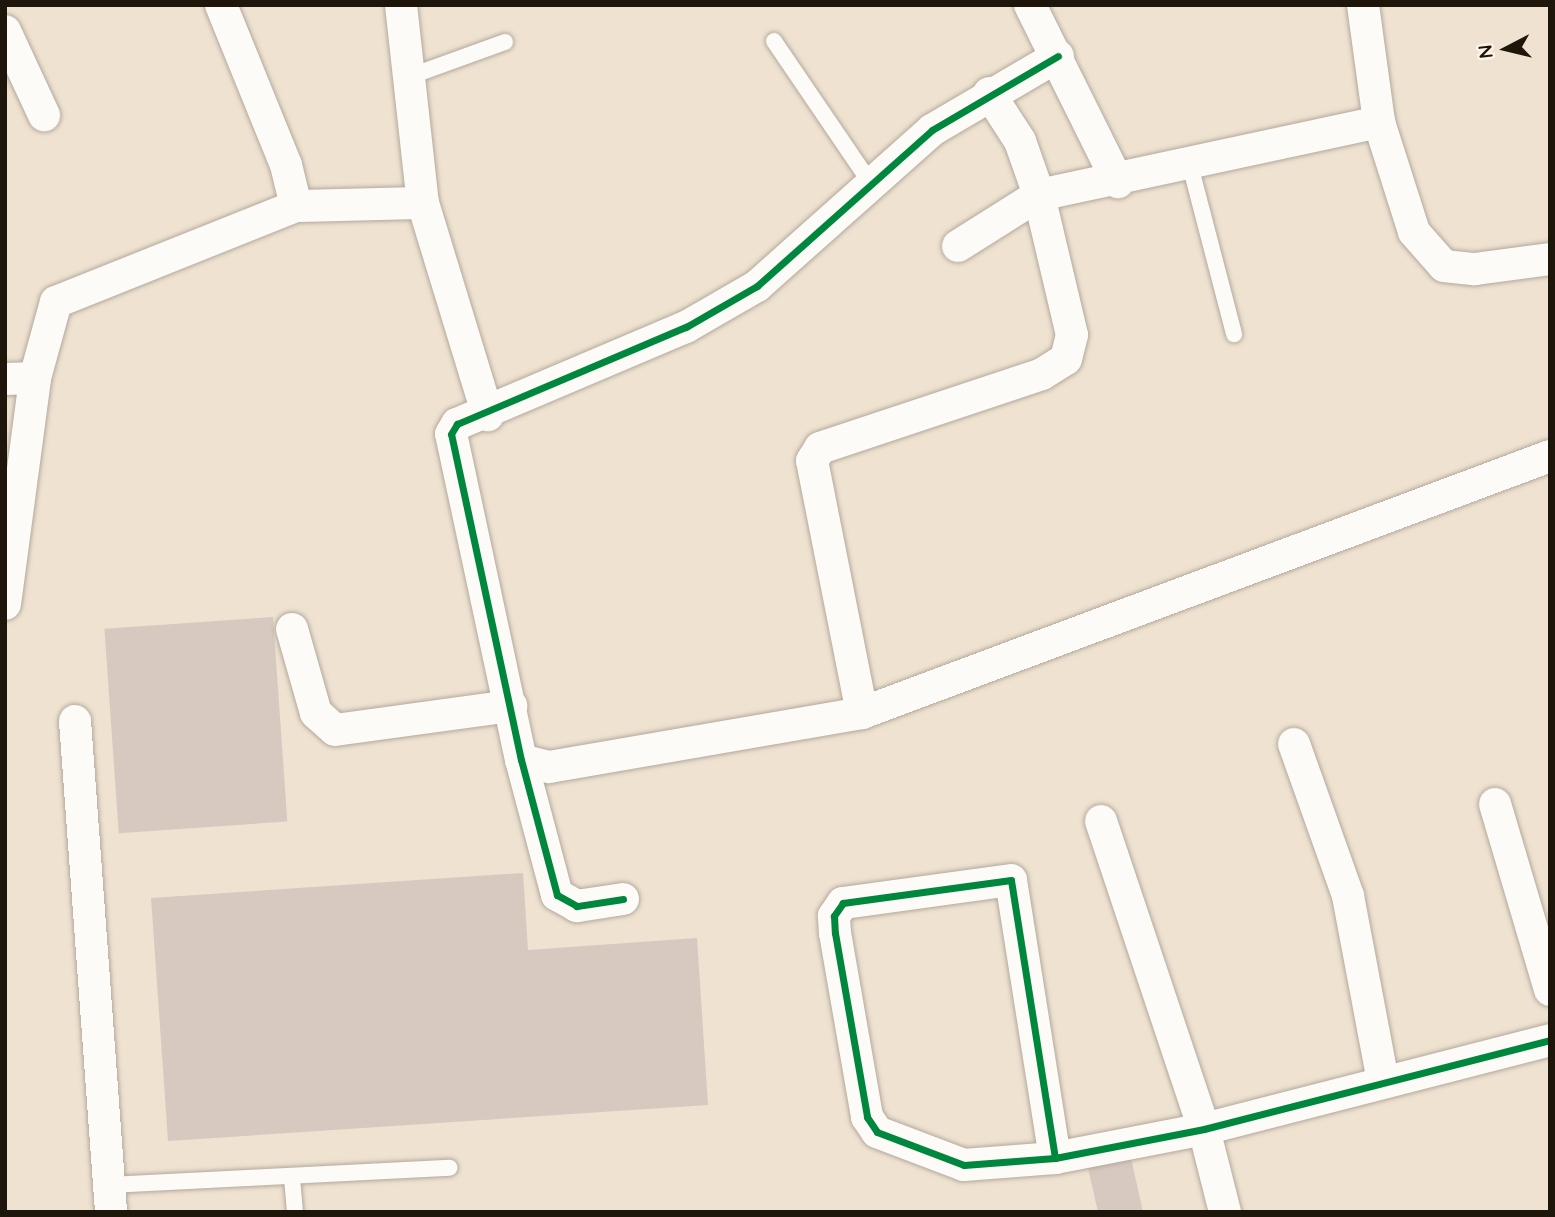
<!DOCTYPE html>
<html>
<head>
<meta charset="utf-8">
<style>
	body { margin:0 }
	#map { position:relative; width:1555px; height:1217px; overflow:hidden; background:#efe2d1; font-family:Quicksand,sans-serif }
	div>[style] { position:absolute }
	.building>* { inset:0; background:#d7c9c0; transform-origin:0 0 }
	.roads { filter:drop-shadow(0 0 2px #b3a99c) drop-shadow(0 0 2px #b3a99c) }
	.service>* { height:16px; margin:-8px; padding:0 8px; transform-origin:8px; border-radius:8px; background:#fdfbf8 }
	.minor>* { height:32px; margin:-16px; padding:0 16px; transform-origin:16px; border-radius:16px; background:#fdfbf8 }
	.cycleway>* { height:7px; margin:-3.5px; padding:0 3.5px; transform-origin:3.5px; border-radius:3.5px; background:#00873e }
	span { translate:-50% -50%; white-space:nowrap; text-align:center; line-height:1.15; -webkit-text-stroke:5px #fdf3e6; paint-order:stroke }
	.frame { position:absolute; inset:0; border:7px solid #1f160b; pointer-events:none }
	.north { position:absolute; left:1471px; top:14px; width:70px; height:70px; -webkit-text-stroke:5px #fdf3e6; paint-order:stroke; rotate:263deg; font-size:19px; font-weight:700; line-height:28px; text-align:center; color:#1f160b }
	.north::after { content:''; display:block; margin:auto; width:24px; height:32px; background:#1f160b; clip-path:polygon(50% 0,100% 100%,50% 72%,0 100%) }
</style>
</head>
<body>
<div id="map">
	<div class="building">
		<div style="left:273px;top:617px;width:205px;height:169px;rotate:86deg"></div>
		<div style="clip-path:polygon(523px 873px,528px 950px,697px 938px,708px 1105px,168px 1141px,151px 898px)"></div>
		<div style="clip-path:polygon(1131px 1158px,1143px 1212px,1098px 1212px,1088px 1168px)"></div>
	</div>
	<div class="roads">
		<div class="service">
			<div style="left:774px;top:41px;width:174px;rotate:55.8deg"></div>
			<div style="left:411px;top:76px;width:100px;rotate:-19.9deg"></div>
			<div style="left:1190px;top:165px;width:175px;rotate:75.4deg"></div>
			<div style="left:292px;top:1178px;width:34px;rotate:85deg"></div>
			<div style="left:109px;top:1185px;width:341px;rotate:-2.9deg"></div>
		</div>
		<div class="minor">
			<div style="left:221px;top:5px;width:173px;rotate:67.9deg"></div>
			<div style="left:286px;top:165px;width:42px;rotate:76.3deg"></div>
			<div style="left:296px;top:206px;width:127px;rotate:-1.4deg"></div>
			<div style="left:401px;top:5px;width:199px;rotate:83.7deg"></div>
			<div style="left:423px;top:203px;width:222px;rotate:73deg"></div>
			<div style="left:1030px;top:5px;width:198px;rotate:63.6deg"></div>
			<div style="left:1363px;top:5px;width:118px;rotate:82.2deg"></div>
			<div style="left:1379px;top:122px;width:115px;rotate:72.3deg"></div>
			<div style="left:1414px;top:232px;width:45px;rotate:48.6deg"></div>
			<div style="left:1444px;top:266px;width:31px;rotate:6deg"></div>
			<div style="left:1475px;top:269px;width:76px;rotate:-7.6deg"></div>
			<div style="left:5px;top:31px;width:93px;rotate:65.1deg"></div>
			<div style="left:958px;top:246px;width:96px;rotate:-32.2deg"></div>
			<div style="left:1039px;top:195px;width:348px;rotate:-12.1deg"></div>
			<div style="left:5px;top:379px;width:30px;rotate:-2deg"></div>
			<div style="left:5px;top:604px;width:228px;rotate:-82.4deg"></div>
			<div style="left:35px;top:378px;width:79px;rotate:-74.6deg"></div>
			<div style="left:56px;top:302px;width:258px;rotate:-21.8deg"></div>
			<div style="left:292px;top:629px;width:87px;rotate:74.1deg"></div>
			<div style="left:316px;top:713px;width:25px;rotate:42deg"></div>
			<div style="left:335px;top:730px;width:178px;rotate:-7.8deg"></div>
			<div style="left:862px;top:713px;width:257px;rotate:-101.2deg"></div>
			<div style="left:812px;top:461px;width:15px;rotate:-58deg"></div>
			<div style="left:820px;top:448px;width:234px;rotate:-18.4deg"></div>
			<div style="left:1042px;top:374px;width:28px;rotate:-32deg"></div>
			<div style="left:1066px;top:359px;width:25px;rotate:-76deg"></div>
			<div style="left:1072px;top:335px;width:144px;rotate:-103.3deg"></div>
			<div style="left:1039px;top:195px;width:57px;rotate:-109.4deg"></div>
			<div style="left:1020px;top:141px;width:57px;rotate:-122.9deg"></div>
			<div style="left:75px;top:721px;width:492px;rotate:85.8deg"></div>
			<div style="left:1294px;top:744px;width:161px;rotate:70.4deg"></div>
			<div style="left:1348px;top:896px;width:189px;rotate:79.3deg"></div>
			<div style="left:521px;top:760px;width:29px;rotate:14deg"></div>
			<div style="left:549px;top:767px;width:318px;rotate:-9.8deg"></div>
			<div style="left:862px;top:713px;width:734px;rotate:-20.48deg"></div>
			<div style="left:1495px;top:804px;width:194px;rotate:73.5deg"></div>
			<div style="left:1101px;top:821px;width:325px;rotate:71.5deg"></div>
			<div style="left:1204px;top:1129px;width:86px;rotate:75.8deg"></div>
			<div style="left:623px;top:899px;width:47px;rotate:171.3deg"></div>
			<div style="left:577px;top:906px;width:23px;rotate:-151deg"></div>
			<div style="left:557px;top:895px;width:140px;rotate:-104.9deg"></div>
			<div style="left:521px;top:760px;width:333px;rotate:-102.1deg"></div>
			<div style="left:451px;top:434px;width:12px;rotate:-59deg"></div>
			<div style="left:457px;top:424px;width:249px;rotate:-23deg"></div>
			<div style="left:686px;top:327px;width:82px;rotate:-30deg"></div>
			<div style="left:757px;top:286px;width:234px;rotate:-41.7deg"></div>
			<div style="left:932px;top:130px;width:146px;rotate:-30.4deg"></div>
			<div style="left:1055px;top:1158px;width:281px;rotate:-99deg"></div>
			<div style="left:1011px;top:880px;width:170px;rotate:172.2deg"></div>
			<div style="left:843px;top:903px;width:16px;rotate:125deg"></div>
			<div style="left:834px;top:916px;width:17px;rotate:87deg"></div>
			<div style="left:835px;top:933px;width:187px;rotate:80.1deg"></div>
			<div style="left:867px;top:1117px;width:18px;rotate:56deg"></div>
			<div style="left:877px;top:1132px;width:93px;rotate:20.8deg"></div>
			<div style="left:964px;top:1165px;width:91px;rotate:-4.4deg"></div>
			<div style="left:1055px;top:1158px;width:152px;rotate:-11deg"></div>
			<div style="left:1204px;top:1129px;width:357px;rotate:-14.4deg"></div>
		</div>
	</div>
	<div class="cycleway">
		<div style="left:623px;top:899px;width:47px;rotate:171.3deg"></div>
		<div style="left:577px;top:906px;width:23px;rotate:-151deg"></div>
		<div style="left:557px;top:895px;width:140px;rotate:-104.9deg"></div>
		<div style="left:521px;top:760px;width:333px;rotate:-102.1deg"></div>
		<div style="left:451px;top:434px;width:12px;rotate:-59deg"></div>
		<div style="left:457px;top:424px;width:249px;rotate:-23deg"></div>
		<div style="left:686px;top:327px;width:82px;rotate:-30deg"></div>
		<div style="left:757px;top:286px;width:234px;rotate:-41.7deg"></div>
		<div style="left:932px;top:130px;width:146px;rotate:-30.4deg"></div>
		<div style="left:1055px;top:1158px;width:281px;rotate:-99deg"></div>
		<div style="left:1011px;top:880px;width:170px;rotate:172.2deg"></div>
		<div style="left:843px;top:903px;width:16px;rotate:125deg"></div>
		<div style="left:834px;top:916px;width:17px;rotate:87deg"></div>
		<div style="left:835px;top:933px;width:187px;rotate:80.1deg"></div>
		<div style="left:867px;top:1117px;width:18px;rotate:56deg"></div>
		<div style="left:877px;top:1132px;width:93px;rotate:20.8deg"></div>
		<div style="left:964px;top:1165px;width:91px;rotate:-4.4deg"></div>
		<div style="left:1055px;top:1158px;width:152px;rotate:-11deg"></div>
		<div style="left:1204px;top:1129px;width:357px;rotate:-14.4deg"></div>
	</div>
	<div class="frame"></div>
	<div class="north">N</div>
</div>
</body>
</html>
